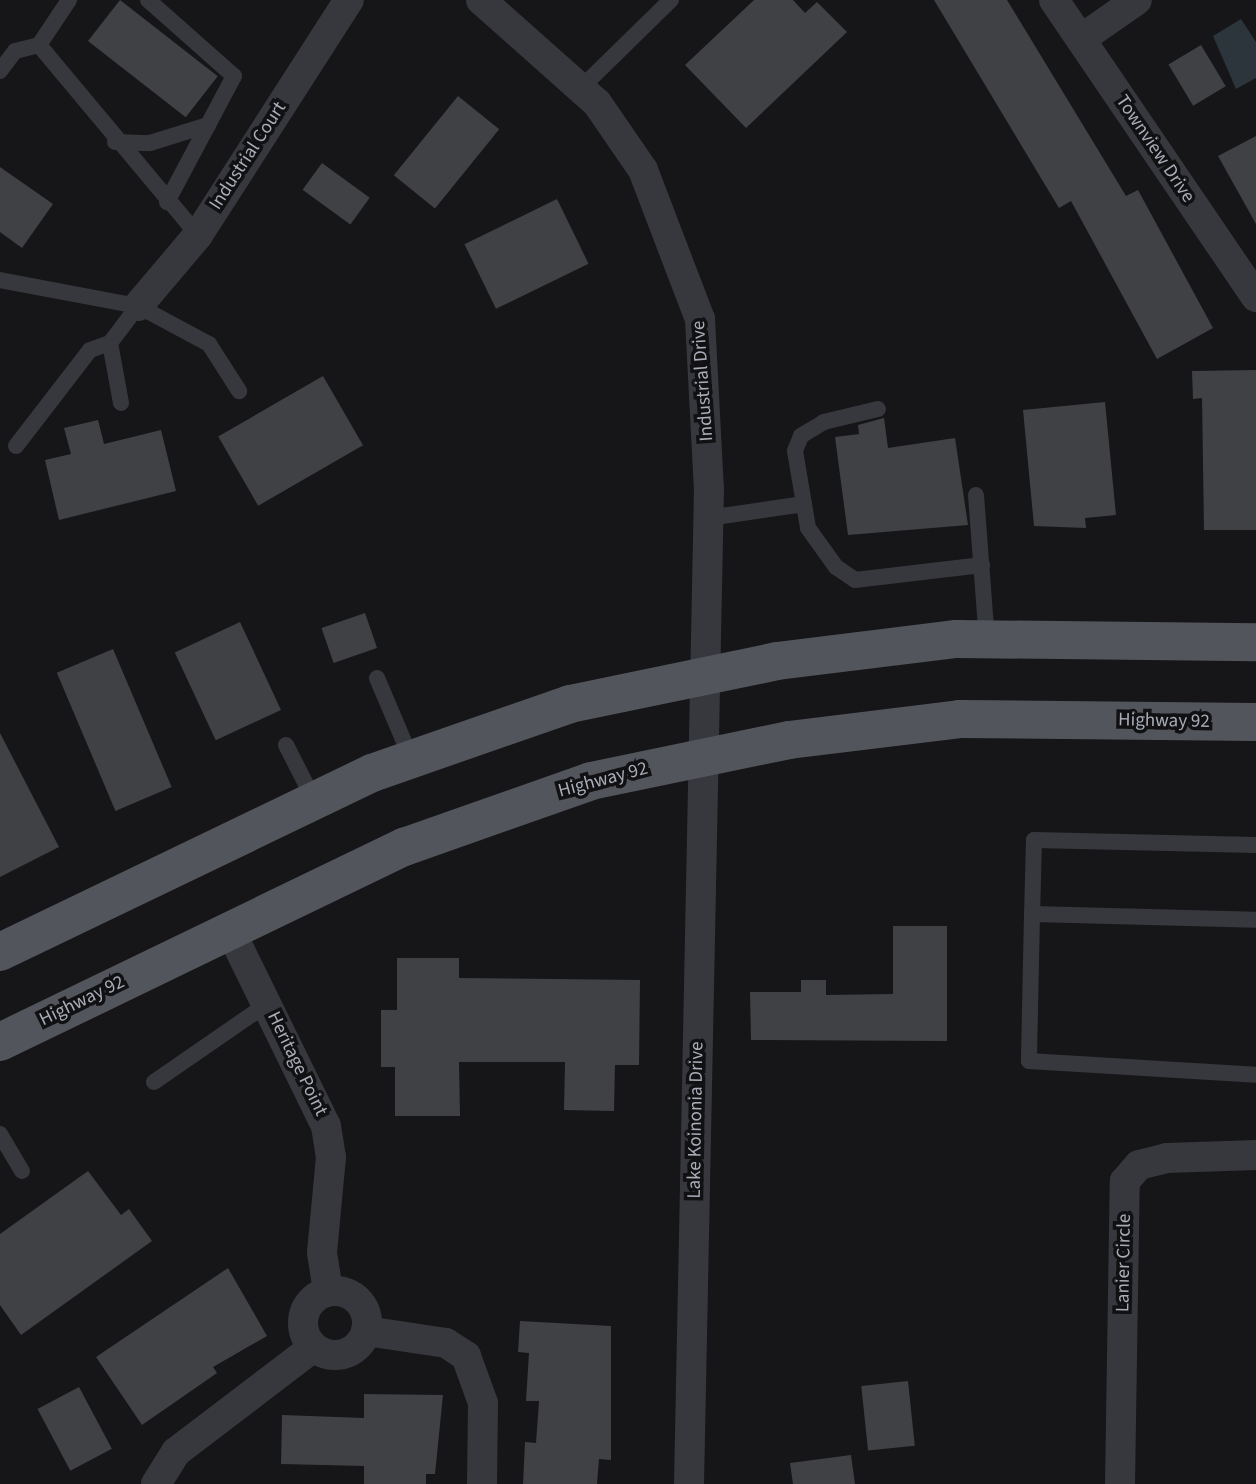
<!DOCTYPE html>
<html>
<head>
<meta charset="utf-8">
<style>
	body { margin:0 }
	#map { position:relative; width:1256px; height:1484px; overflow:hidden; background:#161618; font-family:"Source Sans 3",sans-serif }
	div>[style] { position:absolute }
	.water>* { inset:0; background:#2c353c }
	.building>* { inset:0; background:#404145; transform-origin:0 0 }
	.lane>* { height:16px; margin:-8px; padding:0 8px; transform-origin:8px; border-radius:8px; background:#37383d }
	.street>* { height:30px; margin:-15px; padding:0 15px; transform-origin:15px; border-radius:15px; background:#37383d }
	.street>.ring { margin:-15px; padding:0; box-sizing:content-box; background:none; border:30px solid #37383d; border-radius:50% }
	.primary>* { height:38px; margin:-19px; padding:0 19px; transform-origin:19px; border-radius:19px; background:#53555c }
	span { translate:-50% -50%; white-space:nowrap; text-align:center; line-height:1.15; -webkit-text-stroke:7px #111113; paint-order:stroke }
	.street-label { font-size:19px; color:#a8adb8 }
</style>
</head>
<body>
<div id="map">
	<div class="water">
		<div style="clip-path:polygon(1241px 19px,1256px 42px,1256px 78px,1236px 89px,1213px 36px)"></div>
	</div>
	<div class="building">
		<div style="left:120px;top:0;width:124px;height:52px;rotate:38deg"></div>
		<div style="clip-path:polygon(754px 0,793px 0,805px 13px,817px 2px,847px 32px,746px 128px,685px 65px)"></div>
		<div style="clip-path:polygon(934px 0,1007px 0,1126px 196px,1138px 190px,1213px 328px,1157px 359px,1071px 201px,1059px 208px)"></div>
		<div style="left:1201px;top:45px;width:48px;height:38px;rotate:59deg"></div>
		<div style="left:458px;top:96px;width:53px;height:102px;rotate:39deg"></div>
		<div style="clip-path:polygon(1256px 136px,1256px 224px,1218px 156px)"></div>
		<div style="left:322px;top:163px;width:59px;height:33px;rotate:36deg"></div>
		<div style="clip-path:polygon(0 167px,53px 204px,22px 248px,0 232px)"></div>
		<div style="left:557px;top:199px;width:72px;height:103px;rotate:64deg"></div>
		<div style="clip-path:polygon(1256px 370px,1256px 530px,1204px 530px,1202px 398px,1193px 399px,1192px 371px)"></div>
		<div style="left:323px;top:376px;width:80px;height:121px;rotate:60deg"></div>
		<div style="clip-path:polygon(1105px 402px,1116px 515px,1085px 518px,1086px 528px,1034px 526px,1023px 410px)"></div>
		<div style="clip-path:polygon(884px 418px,888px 448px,955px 438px,968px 525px,848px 535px,835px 437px,859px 434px,858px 425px)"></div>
		<div style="clip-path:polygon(98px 420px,104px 444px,161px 430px,176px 491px,59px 520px,45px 460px,71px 454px,64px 428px)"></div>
		<div style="left:365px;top:613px;width:37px;height:46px;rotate:71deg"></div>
		<div style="left:240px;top:622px;width:97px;height:72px;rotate:65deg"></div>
		<div style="left:113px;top:649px;width:150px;height:61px;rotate:67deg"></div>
		<div style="clip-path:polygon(0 733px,59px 847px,0 877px)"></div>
		<div style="clip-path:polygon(893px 926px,947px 926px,947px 1041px,751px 1040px,750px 992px,801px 992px,801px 980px,826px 980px,826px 995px,893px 994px)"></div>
		<div style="clip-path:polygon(397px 958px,459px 958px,459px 978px,640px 980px,639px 1065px,615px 1065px,614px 1111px,564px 1110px,565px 1062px,459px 1062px,460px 1116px,395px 1116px,395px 1067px,381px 1067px,381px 1010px,397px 1010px)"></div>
		<div style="clip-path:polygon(88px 1171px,121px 1215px,129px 1209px,152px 1241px,21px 1335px,0 1305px,0 1234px)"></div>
		<div style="clip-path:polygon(228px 1268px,267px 1336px,213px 1367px,217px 1373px,142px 1425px,96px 1357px)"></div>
		<div style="clip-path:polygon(520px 1321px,611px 1326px,611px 1460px,599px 1459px,597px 1484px,523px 1484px,525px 1442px,536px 1443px,539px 1401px,526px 1401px,529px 1353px,518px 1352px)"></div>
		<div style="left:908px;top:1381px;width:65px;height:47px;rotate:84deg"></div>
		<div style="left:79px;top:1387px;width:70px;height:47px;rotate:62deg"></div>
		<div style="clip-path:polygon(364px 1394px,443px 1395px,435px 1474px,426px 1474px,426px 1484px,364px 1484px,364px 1466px,281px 1464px,282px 1415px,364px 1418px)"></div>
		<div style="clip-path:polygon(851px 1455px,855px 1484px,793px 1484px,790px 1463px)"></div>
	</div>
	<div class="lane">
		<div style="left:69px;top:0;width:54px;rotate:123.7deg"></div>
		<div style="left:39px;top:45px;width:248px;rotate:50.1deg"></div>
		<div style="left:148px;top:0;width:115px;rotate:41.5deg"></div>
		<div style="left:234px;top:76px;width:143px;rotate:118deg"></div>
		<div style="left:0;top:71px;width:25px;rotate:-53deg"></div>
		<div style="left:15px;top:51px;width:25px;rotate:-14deg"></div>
		<div style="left:581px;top:88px;width:126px;rotate:-44.4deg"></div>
		<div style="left:115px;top:142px;width:35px;rotate:2deg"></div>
		<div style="left:150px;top:143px;width:61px;rotate:-17.2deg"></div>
		<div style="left:0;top:280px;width:140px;rotate:10.7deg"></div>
		<div style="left:138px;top:306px;width:81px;rotate:28.2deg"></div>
		<div style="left:209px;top:344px;width:56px;rotate:57.4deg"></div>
		<div style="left:110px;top:343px;width:61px;rotate:79.6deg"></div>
		<div style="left:878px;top:409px;width:56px;rotate:166.5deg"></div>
		<div style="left:824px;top:422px;width:27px;rotate:149deg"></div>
		<div style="left:801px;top:436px;width:16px;rotate:112deg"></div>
		<div style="left:795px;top:451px;width:78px;rotate:80.4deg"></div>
		<div style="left:808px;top:528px;width:48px;rotate:54.3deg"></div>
		<div style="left:836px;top:567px;width:23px;rotate:34deg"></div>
		<div style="left:855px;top:580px;width:128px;rotate:-6.7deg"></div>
		<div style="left:16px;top:446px;width:121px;rotate:-52.4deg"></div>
		<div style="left:90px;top:350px;width:21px;rotate:-19deg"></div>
		<div style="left:110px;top:343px;width:46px;rotate:-52.9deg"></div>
		<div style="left:976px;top:495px;width:145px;rotate:85.7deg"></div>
		<div style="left:708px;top:518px;width:97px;rotate:-8.3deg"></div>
		<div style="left:377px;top:678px;width:87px;rotate:67deg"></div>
		<div style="left:286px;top:745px;width:62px;rotate:63deg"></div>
		<div style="left:1256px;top:845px;width:222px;rotate:-178.7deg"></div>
		<div style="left:1034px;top:840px;width:74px;rotate:91.5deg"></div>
		<div style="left:1032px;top:914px;width:224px;rotate:1.5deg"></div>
		<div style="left:1032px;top:914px;width:147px;rotate:91.2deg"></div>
		<div style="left:1029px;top:1061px;width:227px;rotate:3.5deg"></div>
		<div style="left:154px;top:1082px;width:137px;rotate:-34.6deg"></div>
		<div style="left:0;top:1134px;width:43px;rotate:59.3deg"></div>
	</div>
	<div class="street">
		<div style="left:481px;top:0;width:155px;rotate:41.6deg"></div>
		<div style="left:597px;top:103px;width:81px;rotate:55.5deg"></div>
		<div style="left:643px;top:170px;width:160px;rotate:69.1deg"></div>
		<div style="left:700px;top:319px;width:169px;rotate:87deg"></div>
		<div style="left:709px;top:488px;width:996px;rotate:91.15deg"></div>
		<div style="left:1054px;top:0;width:359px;rotate:55.8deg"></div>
		<div style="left:1081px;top:39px;width:68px;rotate:-34.9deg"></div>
		<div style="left:138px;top:306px;width:93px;rotate:-49.8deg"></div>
		<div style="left:198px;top:235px;width:279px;rotate:-57.3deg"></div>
		<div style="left:229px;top:928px;width:220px;rotate:63.9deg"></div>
		<div style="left:326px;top:1126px;width:31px;rotate:81deg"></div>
		<div style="left:331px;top:1157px;width:96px;rotate:95.4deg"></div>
		<div style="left:322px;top:1253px;width:39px;rotate:81deg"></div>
		<div class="ring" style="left:303px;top:1291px;width:34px;height:34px"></div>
		<div style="left:366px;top:1331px;width:81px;rotate:8.5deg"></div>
		<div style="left:446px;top:1343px;width:24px;rotate:33deg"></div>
		<div style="left:466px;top:1356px;width:50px;rotate:70.1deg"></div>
		<div style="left:483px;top:1403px;width:81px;rotate:90.7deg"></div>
		<div style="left:156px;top:1484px;width:38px;rotate:-58deg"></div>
		<div style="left:176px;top:1452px;width:173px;rotate:-37.3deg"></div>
		<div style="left:1120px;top:1484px;width:303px;rotate:-89.1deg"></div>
		<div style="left:1125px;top:1181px;width:21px;rotate:-49deg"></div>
		<div style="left:1139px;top:1165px;width:29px;rotate:-14deg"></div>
		<div style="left:1167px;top:1158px;width:89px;rotate:-1.9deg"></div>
	</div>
	<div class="primary">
		<div style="left:0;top:952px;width:413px;rotate:-25.7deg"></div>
		<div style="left:372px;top:773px;width:210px;rotate:-19.2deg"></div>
		<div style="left:570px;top:704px;width:211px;rotate:-11.7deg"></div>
		<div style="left:777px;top:661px;width:181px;rotate:-7deg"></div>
		<div style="left:957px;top:639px;width:299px;rotate:0.6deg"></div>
		<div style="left:0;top:1042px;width:449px;rotate:-25.8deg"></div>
		<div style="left:404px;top:847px;width:198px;rotate:-19.4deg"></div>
		<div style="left:591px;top:781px;width:202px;rotate:-11.7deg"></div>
		<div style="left:789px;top:740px;width:172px;rotate:-7deg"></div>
		<div style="left:960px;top:719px;width:296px;rotate:0.6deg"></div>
	</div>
	<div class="street-label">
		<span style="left:1155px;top:149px;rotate:56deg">Townview Drive</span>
		<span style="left:248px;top:156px;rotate:-57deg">Industrial Court</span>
		<span style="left:703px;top:381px;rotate:-94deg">Industrial Drive</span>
		<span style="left:1164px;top:721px;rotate:1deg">Highway 92</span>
		<span style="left:603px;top:780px;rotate:-15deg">Highway 92</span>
		<span style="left:82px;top:1001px;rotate:-26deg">Highway 92</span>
		<span style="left:297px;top:1064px;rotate:64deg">Heritage Point</span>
		<span style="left:696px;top:1120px;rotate:-89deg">Lake Koinonia Drive</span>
		<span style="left:1124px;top:1263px;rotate:-89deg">Lanier Circle</span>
	</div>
</div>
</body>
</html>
